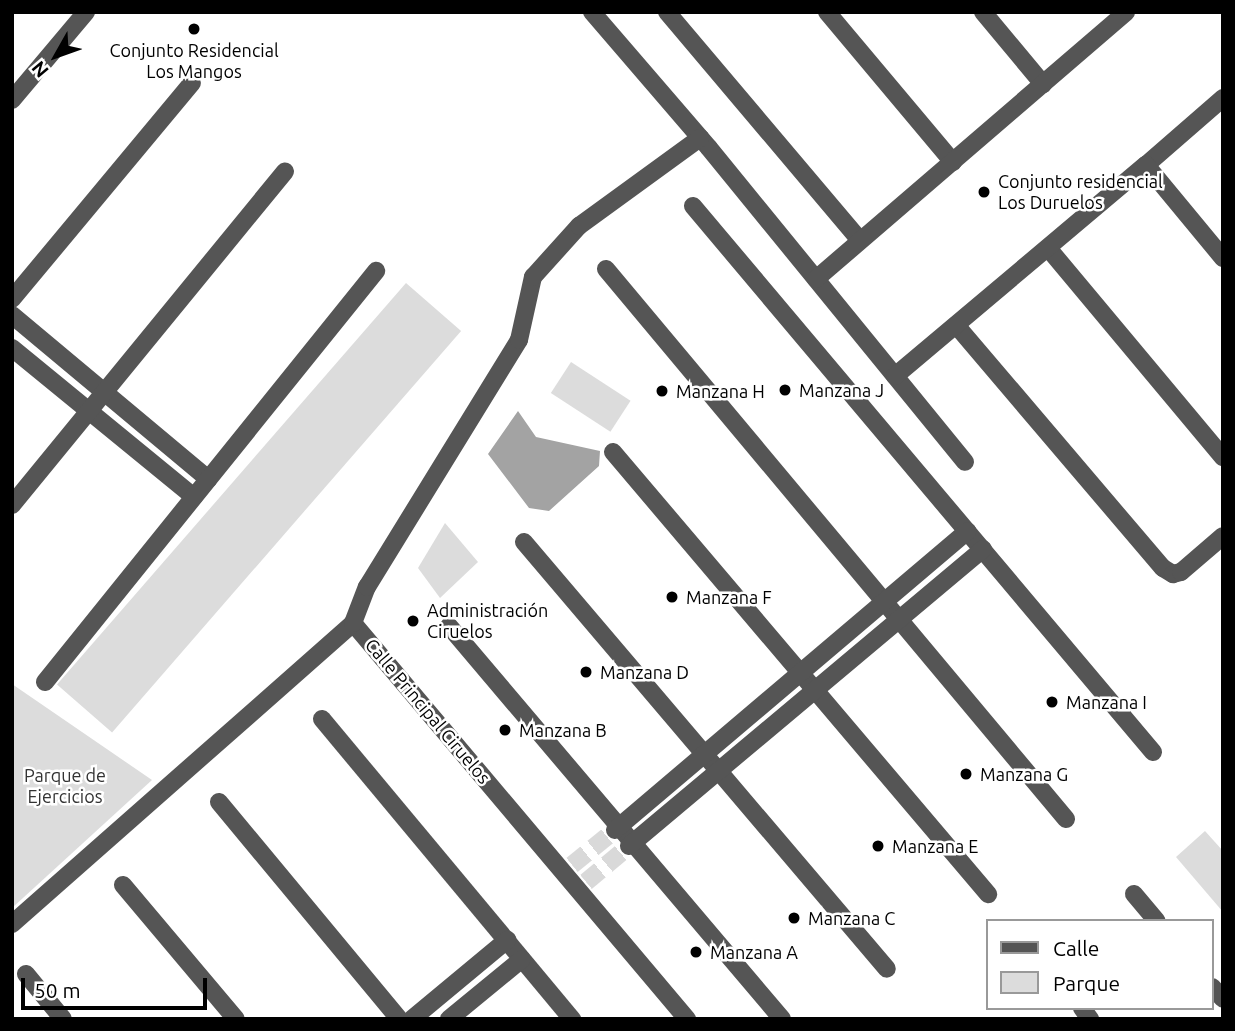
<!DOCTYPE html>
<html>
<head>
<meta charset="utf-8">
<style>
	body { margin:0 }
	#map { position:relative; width:1235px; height:1031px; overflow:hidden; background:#fff; font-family:Ubuntu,sans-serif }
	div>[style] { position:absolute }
	.green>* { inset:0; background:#dcdcdc; transform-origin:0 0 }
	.water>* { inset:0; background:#a3a3a3 }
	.minor-tunnel>* { height:18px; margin-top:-9px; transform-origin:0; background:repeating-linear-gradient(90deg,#d9d9d9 0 18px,transparent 0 27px) }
	.minor>* { height:18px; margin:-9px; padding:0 9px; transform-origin:9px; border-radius:9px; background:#555 }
	.dots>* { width:19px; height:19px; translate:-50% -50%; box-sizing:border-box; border:4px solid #fff; border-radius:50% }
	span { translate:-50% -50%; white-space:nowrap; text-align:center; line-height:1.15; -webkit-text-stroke:5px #fff; paint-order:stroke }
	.poi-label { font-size:18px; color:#000 }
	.left { translate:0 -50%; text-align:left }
	.street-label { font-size:18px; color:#000 }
	.park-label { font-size:18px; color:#333 }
	.frame { position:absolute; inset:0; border:14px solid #000; pointer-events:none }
	.legend { position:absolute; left:986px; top:919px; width:228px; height:91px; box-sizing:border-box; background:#fff; border:2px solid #999; margin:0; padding:9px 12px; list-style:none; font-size:21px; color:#000 }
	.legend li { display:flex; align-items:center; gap:14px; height:35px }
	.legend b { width:35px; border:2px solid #999 }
	.north { position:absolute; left:21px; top:21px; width:70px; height:70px; -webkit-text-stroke:5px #fff; paint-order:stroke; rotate:230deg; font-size:19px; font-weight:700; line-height:28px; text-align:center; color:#000 }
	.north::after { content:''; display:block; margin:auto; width:24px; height:32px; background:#000; clip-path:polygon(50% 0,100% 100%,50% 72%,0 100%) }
	.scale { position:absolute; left:21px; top:978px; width:186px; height:32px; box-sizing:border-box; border:4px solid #000; border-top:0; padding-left:9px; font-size:21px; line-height:24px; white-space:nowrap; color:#000; -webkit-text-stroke:5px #fff; paint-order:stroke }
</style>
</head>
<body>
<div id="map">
	<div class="green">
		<div style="left:406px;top:283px;width:73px;height:532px;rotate:41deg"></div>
		<div style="left:571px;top:362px;width:71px;height:37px;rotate:33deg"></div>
		<div style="clip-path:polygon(445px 523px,478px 562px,440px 598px,418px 568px)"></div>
		<div style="clip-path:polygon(12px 684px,152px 780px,12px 908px)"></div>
		<div style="clip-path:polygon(1205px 831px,1223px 851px,1223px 912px,1176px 857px)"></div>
	</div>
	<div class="water">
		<div style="clip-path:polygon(518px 411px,536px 437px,600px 451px,599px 466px,549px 511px,529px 508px,488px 454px)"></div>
	</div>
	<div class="minor-tunnel">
		<div style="left:572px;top:865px;width:55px;rotate:-39.1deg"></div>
		<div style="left:586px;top:882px;width:56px;rotate:-39.9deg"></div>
	</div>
	<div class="minor">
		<div style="left:592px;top:12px;width:179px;rotate:49.3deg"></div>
		<div style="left:709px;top:148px;width:405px;rotate:50.8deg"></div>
		<div style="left:667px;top:12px;width:299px;rotate:49.8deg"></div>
		<div style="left:827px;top:12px;width:196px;rotate:50deg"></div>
		<div style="left:983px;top:12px;width:94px;rotate:50.2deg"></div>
		<div style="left:12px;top:100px;width:115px;rotate:-49.9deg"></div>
		<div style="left:1146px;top:165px;width:102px;rotate:-41deg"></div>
		<div style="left:693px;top:206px;width:714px;rotate:49.89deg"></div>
		<div style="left:1048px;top:248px;width:273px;rotate:50.1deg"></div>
		<div style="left:606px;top:269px;width:717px;rotate:50.09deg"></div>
		<div style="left:816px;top:279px;width:409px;rotate:-40.7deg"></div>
		<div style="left:12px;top:299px;width:281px;rotate:-50.2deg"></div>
		<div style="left:12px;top:315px;width:256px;rotate:39.9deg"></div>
		<div style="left:956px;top:325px;width:319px;rotate:49.6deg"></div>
		<div style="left:1163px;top:568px;width:12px;rotate:31deg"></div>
		<div style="left:1173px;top:574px;width:8px;rotate:-14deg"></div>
		<div style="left:1181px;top:572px;width:55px;rotate:-40.6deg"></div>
		<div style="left:12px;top:348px;width:235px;rotate:39.3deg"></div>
		<div style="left:895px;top:376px;width:328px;rotate:-40.1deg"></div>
		<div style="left:1146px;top:165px;width:121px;rotate:50.4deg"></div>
		<div style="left:613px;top:452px;width:580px;rotate:49.69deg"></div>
		<div style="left:12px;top:505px;width:431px;rotate:-50.7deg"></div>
		<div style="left:524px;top:542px;width:560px;rotate:49.63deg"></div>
		<div style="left:353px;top:623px;width:518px;rotate:49.85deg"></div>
		<div style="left:449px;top:626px;width:515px;rotate:49.72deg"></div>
		<div style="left:45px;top:682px;width:528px;rotate:-51.15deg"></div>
		<div style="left:322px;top:719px;width:391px;rotate:50.2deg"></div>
		<div style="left:219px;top:802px;width:282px;rotate:50.3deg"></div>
		<div style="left:615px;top:830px;width:462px;rotate:-40.3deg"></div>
		<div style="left:629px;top:846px;width:462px;rotate:-40deg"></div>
		<div style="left:123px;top:885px;width:175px;rotate:49.9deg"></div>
		<div style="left:1134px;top:894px;width:35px;rotate:50deg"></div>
		<div style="left:12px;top:924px;width:455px;rotate:-41.4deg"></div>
		<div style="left:353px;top:623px;width:39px;rotate:-69deg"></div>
		<div style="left:367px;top:587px;width:290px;rotate:-58.4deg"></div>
		<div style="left:519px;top:340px;width:65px;rotate:-77.5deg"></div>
		<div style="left:533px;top:277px;width:69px;rotate:-48deg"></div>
		<div style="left:579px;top:226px;width:150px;rotate:-36deg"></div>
		<div style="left:26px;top:974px;width:58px;rotate:50.6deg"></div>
		<div style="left:1212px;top:987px;width:16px;rotate:47deg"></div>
		<div style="left:1082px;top:1008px;width:14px;rotate:54deg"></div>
		<div style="left:412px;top:1019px;width:124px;rotate:-39.7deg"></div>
		<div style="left:449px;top:1019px;width:94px;rotate:-39.4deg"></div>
	</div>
	<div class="dots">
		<div style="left:194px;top:29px;background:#000"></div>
		<div style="left:984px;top:192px;background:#000"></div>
		<div style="left:785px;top:390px;background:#000"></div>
		<div style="left:662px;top:391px;background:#000"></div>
		<div style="left:672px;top:597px;background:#000"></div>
		<div style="left:413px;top:621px;background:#000"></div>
		<div style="left:586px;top:672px;background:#000"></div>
		<div style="left:1052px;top:702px;background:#000"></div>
		<div style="left:505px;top:730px;background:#000"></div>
		<div style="left:966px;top:774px;background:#000"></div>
		<div style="left:878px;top:846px;background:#000"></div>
		<div style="left:794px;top:918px;background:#000"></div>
		<div style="left:696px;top:952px;background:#000"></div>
	</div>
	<div class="poi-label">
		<span style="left:194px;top:61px">Conjunto Residencial<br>Los Mangos</span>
		<span class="left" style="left:998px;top:192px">Conjunto residencial<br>Los Duruelos</span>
		<span class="left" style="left:799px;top:390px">Manzana J</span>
		<span class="left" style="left:676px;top:391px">Manzana H</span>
		<span class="left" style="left:686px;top:597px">Manzana F</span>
		<span class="left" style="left:427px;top:621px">Administración<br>Ciruelos</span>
		<span class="left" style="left:600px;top:672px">Manzana D</span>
		<span class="left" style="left:1066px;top:702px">Manzana I</span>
		<span class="left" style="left:519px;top:730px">Manzana B</span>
		<span class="left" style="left:980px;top:774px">Manzana G</span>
		<span class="left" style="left:892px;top:846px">Manzana E</span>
		<span class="left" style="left:808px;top:918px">Manzana C</span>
		<span class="left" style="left:710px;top:952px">Manzana A</span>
	</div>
	<div class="street-label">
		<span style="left:428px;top:711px;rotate:50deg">Calle Principal Ciruelos</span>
	</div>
	<div class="park-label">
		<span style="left:65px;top:786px">Parque de<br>Ejercicios</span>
	</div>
	<div class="frame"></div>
	<ul class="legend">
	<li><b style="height:9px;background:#555"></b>Calle</li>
	<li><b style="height:19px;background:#dcdcdc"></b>Parque</li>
	</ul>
	<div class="north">N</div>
	<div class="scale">50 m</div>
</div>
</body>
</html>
